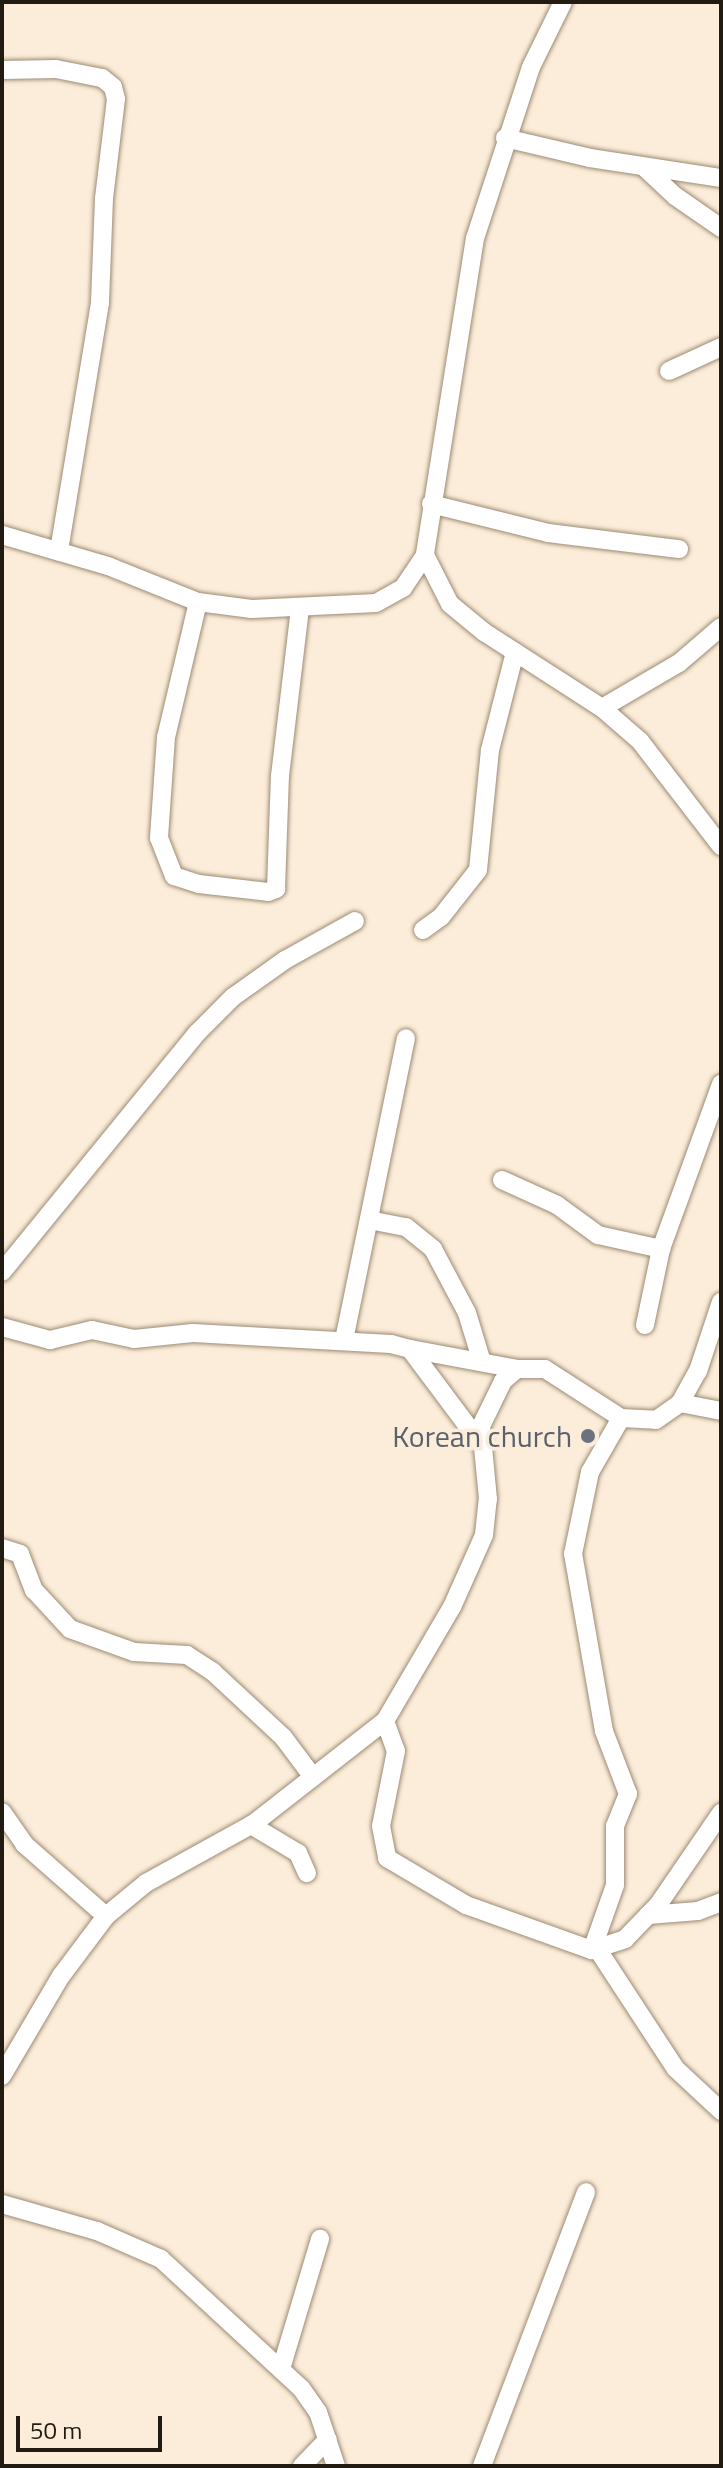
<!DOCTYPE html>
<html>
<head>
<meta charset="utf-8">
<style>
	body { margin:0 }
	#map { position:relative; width:723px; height:2468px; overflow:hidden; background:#fcedda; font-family:"Titillium Web",sans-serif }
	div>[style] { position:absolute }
	.roads { filter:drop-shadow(0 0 2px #9c8b74) drop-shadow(0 0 2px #9c8b74) }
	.street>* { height:18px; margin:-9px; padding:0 9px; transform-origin:9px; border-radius:9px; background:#fff }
	.dots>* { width:22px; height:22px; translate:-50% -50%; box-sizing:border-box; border:4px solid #fcedda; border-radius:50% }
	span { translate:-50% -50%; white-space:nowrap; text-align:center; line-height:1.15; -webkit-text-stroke:7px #fcedda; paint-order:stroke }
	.worship-label { font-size:30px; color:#5b616d }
	.right { translate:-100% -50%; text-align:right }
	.frame { position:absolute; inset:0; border:4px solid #211b12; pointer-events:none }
	.scale { position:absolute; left:16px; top:2416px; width:146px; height:36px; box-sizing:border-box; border:4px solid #211b12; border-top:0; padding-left:10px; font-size:24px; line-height:28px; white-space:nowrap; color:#211b12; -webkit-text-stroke:6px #fcedda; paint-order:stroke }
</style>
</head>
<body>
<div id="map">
	<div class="roads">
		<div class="street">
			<div style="left:563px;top:2px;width:72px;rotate:116.2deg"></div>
			<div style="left:531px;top:67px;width:180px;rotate:108.1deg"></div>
			<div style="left:475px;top:238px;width:321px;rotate:99deg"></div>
			<div style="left:425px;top:555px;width:55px;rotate:63deg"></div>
			<div style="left:450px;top:604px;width:44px;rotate:39.5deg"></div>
			<div style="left:484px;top:632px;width:140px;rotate:32.8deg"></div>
			<div style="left:602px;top:708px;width:50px;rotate:41deg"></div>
			<div style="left:640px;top:741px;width:133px;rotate:52.4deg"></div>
			<div style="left:2px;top:70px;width:54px;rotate:-1.1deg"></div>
			<div style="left:56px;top:69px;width:47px;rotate:11.1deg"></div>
			<div style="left:102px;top:78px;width:14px;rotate:39deg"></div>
			<div style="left:113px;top:87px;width:12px;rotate:76deg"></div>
			<div style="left:116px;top:99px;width:100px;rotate:96.9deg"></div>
			<div style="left:104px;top:198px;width:105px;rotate:92.2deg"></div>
			<div style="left:100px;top:303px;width:252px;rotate:99.4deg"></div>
			<div style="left:505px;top:138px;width:87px;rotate:13.2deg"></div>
			<div style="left:590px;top:158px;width:133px;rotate:8.7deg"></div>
			<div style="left:644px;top:167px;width:42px;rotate:43.1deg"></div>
			<div style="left:675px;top:196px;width:56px;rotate:34.8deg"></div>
			<div style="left:669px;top:371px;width:57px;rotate:-24.8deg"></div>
			<div style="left:431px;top:504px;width:121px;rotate:13.9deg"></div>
			<div style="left:548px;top:533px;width:132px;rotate:7deg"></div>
			<div style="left:2px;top:535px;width:110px;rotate:16.3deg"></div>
			<div style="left:108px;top:566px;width:97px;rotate:21.8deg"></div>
			<div style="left:198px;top:602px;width:54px;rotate:7.4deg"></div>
			<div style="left:252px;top:609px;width:124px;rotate:-2.8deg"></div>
			<div style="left:376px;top:603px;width:31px;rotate:-29deg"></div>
			<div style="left:403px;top:588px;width:40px;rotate:-56deg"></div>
			<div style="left:198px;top:602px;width:139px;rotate:103.3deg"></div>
			<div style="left:166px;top:737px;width:101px;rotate:94deg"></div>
			<div style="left:159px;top:838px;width:41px;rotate:68.5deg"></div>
			<div style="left:174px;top:876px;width:26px;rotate:18deg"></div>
			<div style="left:199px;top:884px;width:69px;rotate:6.6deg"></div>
			<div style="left:268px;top:892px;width:9px;rotate:-21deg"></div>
			<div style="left:276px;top:889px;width:113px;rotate:-88deg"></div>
			<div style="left:280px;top:776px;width:169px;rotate:-83.2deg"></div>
			<div style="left:602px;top:708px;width:89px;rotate:-30.3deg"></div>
			<div style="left:679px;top:663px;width:55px;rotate:-40.6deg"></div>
			<div style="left:423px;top:930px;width:22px;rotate:-36deg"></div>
			<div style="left:441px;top:917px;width:60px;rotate:-51.8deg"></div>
			<div style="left:478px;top:870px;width:121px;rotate:-84.3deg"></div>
			<div style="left:490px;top:750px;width:101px;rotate:-75.7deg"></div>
			<div style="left:502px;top:1180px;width:60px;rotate:24.4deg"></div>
			<div style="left:557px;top:1205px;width:51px;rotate:36.2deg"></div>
			<div style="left:598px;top:1235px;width:65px;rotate:12.5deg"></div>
			<div style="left:369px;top:1220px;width:38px;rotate:11deg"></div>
			<div style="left:406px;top:1227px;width:35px;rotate:39deg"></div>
			<div style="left:433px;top:1249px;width:72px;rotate:62deg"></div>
			<div style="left:467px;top:1313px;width:51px;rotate:73deg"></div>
			<div style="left:2px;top:1272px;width:308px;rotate:-50.8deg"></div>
			<div style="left:197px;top:1033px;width:51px;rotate:-45deg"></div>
			<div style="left:233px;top:997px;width:64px;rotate:-35.4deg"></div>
			<div style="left:285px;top:960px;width:80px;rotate:-29.1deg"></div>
			<div style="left:645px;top:1325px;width:78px;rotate:-78.1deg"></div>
			<div style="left:661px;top:1249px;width:176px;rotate:-70deg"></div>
			<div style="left:2px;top:1327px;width:50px;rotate:15.2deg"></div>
			<div style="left:50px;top:1340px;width:43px;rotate:-13.4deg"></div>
			<div style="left:92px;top:1330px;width:43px;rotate:12.1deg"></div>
			<div style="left:134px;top:1339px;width:59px;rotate:-5.8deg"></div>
			<div style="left:193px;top:1333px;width:198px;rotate:3.2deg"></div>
			<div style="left:391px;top:1344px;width:20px;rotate:15deg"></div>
			<div style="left:410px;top:1349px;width:119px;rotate:53.2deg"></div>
			<div style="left:344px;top:1340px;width:308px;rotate:-78.4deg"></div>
			<div style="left:410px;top:1349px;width:109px;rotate:10.6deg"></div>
			<div style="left:680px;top:1403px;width:42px;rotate:11deg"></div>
			<div style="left:2px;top:1548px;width:19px;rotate:18deg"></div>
			<div style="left:20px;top:1554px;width:39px;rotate:69deg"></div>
			<div style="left:34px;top:1590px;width:53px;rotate:47.3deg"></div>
			<div style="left:70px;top:1629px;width:68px;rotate:19.8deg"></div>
			<div style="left:134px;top:1652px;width:53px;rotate:3.2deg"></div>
			<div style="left:187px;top:1655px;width:31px;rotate:33deg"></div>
			<div style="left:213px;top:1672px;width:96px;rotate:42.9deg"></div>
			<div style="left:283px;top:1737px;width:50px;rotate:53.1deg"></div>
			<div style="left:385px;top:1721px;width:32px;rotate:70deg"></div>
			<div style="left:396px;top:1751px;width:76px;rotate:101.3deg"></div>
			<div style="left:381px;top:1826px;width:33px;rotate:79deg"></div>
			<div style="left:387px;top:1858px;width:92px;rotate:30.7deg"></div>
			<div style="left:466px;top:1905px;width:134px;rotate:19.7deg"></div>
			<div style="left:592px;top:1950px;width:35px;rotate:-18deg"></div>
			<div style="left:625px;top:1939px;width:47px;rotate:-45.9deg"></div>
			<div style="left:658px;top:1905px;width:112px;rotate:-55.6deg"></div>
			<div style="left:2px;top:1812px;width:39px;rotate:55deg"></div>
			<div style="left:24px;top:1844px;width:109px;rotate:41.3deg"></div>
			<div style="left:251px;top:1825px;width:55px;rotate:30.8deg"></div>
			<div style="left:298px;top:1853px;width:22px;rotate:66deg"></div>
			<div style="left:648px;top:1915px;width:50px;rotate:-4.6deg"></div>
			<div style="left:698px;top:1911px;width:25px;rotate:-21deg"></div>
			<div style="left:592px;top:1950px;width:69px;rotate:-70.5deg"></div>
			<div style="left:615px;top:1885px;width:59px;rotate:-90deg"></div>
			<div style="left:615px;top:1826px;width:35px;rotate:-68deg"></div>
			<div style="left:628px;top:1794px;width:67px;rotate:-110.9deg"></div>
			<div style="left:604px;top:1731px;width:180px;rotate:-99.9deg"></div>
			<div style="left:573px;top:1554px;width:84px;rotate:-78.3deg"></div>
			<div style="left:590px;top:1472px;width:62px;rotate:-60.1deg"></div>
			<div style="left:598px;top:1950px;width:142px;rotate:56.8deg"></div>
			<div style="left:676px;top:2069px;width:62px;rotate:43deg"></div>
			<div style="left:2px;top:2076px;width:116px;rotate:-59.5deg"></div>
			<div style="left:61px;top:1976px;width:75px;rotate:-53.1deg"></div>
			<div style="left:106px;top:1916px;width:52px;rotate:-39.5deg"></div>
			<div style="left:146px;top:1883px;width:122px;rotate:-28.9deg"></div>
			<div style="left:253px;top:1824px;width:167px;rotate:-38deg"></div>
			<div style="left:385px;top:1721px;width:132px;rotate:-59.6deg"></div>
			<div style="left:452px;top:1607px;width:79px;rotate:-66deg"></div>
			<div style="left:484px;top:1535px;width:36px;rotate:-84deg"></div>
			<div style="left:488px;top:1499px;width:73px;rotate:-95.5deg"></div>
			<div style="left:481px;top:1426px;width:50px;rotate:-63.9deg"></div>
			<div style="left:503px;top:1381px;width:18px;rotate:-41deg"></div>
			<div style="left:517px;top:1369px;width:28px"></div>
			<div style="left:545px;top:1369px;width:90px;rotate:32.8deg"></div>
			<div style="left:621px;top:1418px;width:35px;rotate:3deg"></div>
			<div style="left:656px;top:1420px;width:29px;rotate:-35deg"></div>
			<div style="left:680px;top:1403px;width:37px;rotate:-61deg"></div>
			<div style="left:698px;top:1371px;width:73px;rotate:-71.6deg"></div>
			<div style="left:2px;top:2204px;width:99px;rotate:15.9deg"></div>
			<div style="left:97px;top:2231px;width:70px;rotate:23.6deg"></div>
			<div style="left:161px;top:2259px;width:190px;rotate:42.7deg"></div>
			<div style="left:301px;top:2388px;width:29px;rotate:55deg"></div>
			<div style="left:318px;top:2412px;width:57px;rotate:71.6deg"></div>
			<div style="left:281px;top:2369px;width:136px;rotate:-73.3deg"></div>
			<div style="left:302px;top:2466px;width:37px;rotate:-46deg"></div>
			<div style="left:482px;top:2466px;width:293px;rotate:-69.2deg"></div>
		</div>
	</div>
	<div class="dots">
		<div style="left:588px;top:1436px;background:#6b7280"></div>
	</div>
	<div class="worship-label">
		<span class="right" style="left:572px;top:1436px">Korean church</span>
	</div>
	<div class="frame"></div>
	<div class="scale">50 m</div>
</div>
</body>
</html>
